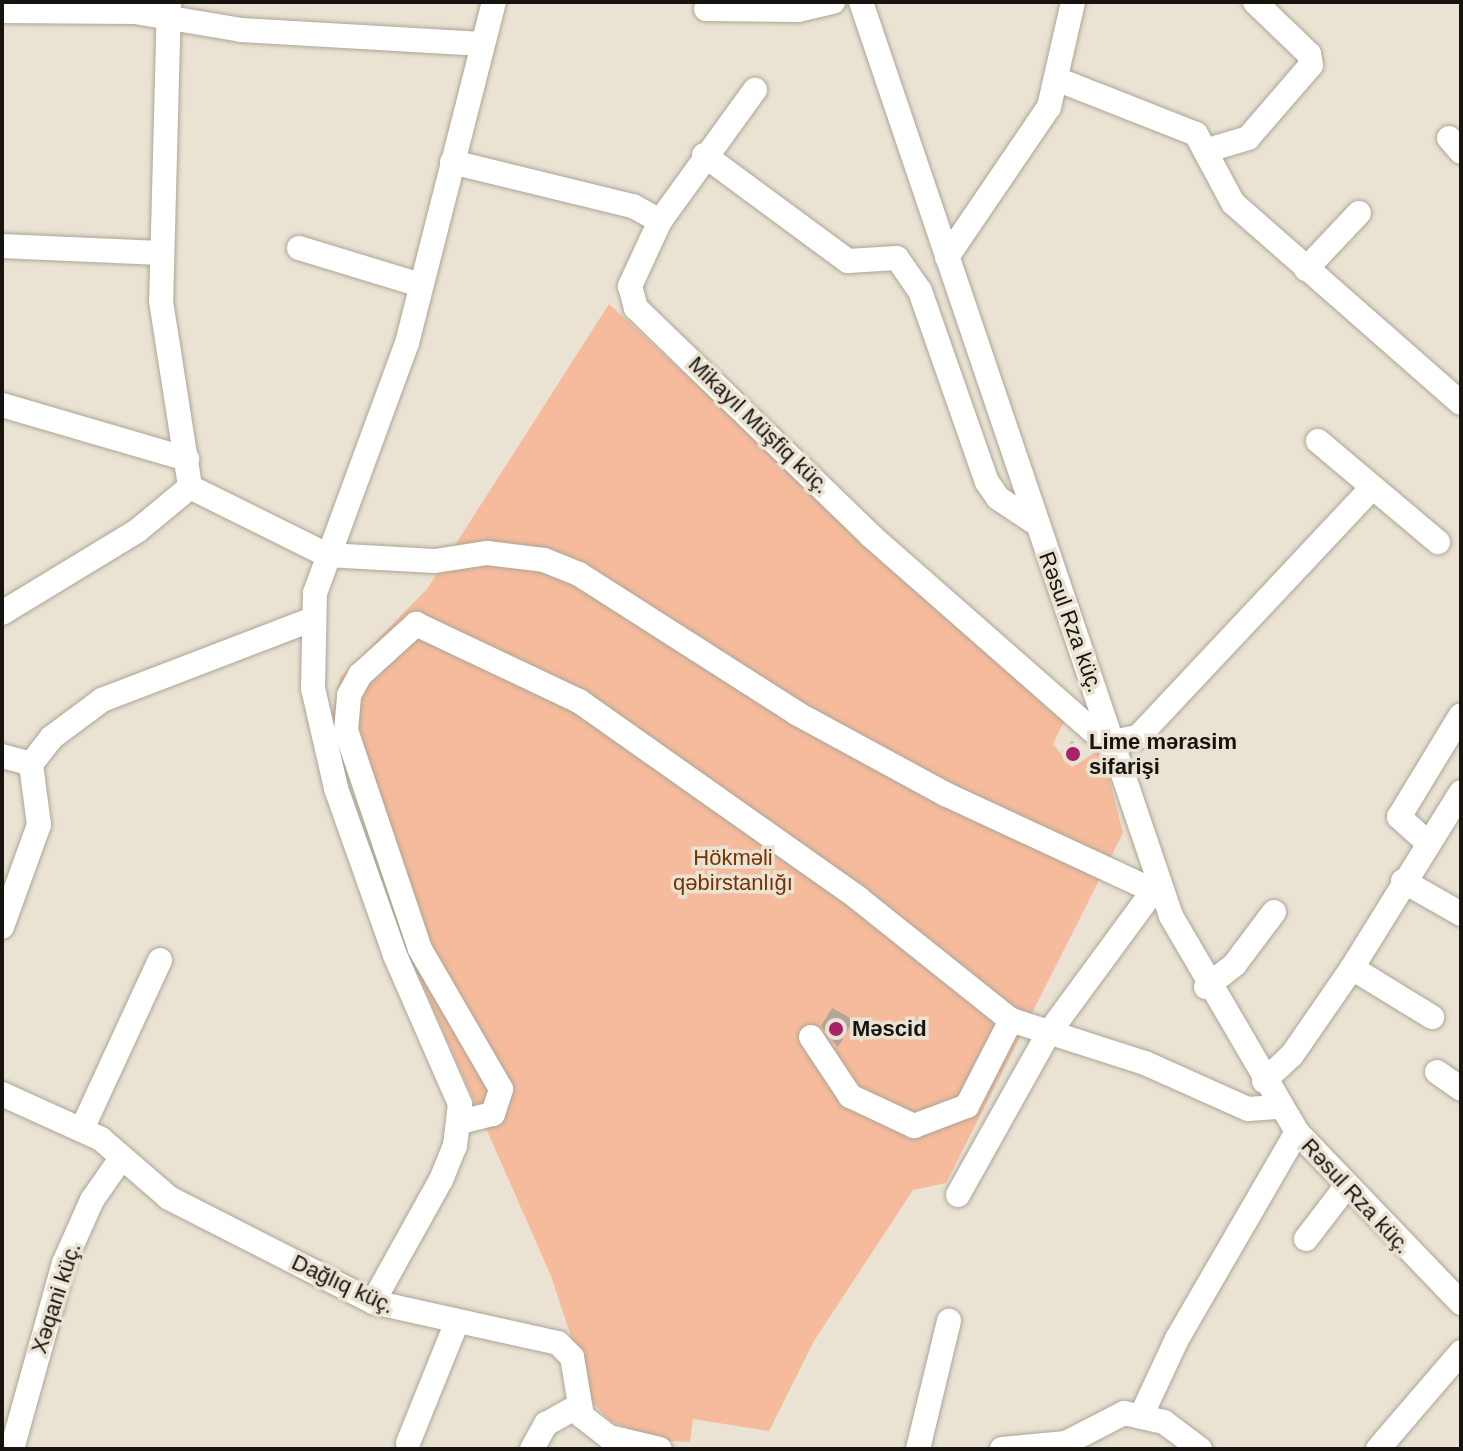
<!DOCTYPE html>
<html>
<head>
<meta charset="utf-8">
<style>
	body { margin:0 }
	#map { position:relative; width:1463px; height:1451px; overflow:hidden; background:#eae3d3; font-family:Arial,sans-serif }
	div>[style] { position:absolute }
	.green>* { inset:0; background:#f5bb9c }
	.building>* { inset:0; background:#b2a599; transform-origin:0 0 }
	.roads { filter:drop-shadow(0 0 2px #ada596) drop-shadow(0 0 2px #ada596) }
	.minor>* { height:24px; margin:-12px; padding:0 12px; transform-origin:12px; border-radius:12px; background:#fff }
	.dots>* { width:22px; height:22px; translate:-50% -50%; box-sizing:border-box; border:4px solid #eae3d3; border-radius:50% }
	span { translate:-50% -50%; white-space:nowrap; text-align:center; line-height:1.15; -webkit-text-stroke:7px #eae3d3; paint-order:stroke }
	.street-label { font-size:22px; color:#17140f }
	.poi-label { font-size:22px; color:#17140f; font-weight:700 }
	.left { translate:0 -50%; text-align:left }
	.park-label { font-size:22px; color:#753302 }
	.frame { position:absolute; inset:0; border:4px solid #17140f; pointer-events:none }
</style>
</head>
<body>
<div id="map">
	<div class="green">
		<div style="clip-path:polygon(609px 304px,1064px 722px,1053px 744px,1072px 767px,1096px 752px,1104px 757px,1123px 833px,946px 1183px,913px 1190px,814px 1341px,769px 1431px,693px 1419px,690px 1442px,656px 1440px,610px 1421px,593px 1403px,551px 1276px,400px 933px,332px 719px,340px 678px,427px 589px)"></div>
	</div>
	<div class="building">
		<div style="left:1072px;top:741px;width:17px;height:15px;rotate:45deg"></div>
		<div style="clip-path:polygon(832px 1008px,854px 1020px,838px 1047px,821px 1026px)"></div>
	</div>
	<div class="roads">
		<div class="minor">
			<div style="left:169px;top:2px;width:299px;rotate:91.5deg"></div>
			<div style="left:161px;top:301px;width:188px;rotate:81.1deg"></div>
			<div style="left:861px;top:2px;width:965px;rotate:71.26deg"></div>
			<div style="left:1171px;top:916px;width:250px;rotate:59.7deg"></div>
			<div style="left:1297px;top:1132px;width:237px;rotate:46.2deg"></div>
			<div style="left:706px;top:9px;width:92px;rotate:0.6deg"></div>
			<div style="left:798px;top:10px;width:36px;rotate:-13deg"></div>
			<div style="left:2px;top:11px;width:133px;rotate:0.4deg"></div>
			<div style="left:135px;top:12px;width:108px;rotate:9.6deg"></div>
			<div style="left:241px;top:30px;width:242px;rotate:3.3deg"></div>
			<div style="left:1059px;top:80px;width:147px;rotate:21.5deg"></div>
			<div style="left:1196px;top:134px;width:78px;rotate:61.8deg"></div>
			<div style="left:1233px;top:203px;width:303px;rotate:41.3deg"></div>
			<div style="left:1449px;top:138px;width:18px;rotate:49deg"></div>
			<div style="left:1208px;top:150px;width:42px;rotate:-16.7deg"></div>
			<div style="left:1248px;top:138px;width:96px;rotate:-49.2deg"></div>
			<div style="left:1311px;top:65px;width:11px;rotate:-100deg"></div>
			<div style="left:1309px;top:54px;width:75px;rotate:-136.1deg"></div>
			<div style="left:704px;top:155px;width:179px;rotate:36.4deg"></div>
			<div style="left:848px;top:261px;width:49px;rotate:-3.5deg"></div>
			<div style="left:897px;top:258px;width:40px;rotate:55.1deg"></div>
			<div style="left:920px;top:291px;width:202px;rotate:70.7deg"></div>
			<div style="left:987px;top:482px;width:19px;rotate:55deg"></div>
			<div style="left:998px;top:498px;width:43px;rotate:33.7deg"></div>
			<div style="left:452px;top:162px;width:186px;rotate:13.7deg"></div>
			<div style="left:633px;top:206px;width:31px;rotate:29deg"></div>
			<div style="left:660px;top:221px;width:72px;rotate:114.8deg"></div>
			<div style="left:630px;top:286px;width:23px;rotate:75deg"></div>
			<div style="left:636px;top:308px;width:326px;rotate:44.1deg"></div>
			<div style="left:870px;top:535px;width:315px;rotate:41.3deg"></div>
			<div style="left:1107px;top:743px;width:32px;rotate:-11deg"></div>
			<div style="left:1138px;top:737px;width:342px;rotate:-46.8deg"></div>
			<div style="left:660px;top:221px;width:162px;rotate:-54.1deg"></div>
			<div style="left:2px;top:246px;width:158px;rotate:2.5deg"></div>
			<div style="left:299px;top:248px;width:127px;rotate:16.9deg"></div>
			<div style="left:947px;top:257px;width:181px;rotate:-55.8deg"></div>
			<div style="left:1049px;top:107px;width:108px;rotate:-77.1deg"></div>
			<div style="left:1306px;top:269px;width:77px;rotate:-46.6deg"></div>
			<div style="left:2px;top:405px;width:193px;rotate:16.3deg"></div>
			<div style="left:1318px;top:441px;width:157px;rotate:40.1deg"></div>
			<div style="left:2px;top:613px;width:158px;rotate:-31.3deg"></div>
			<div style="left:137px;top:531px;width:69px;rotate:-39.7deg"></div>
			<div style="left:190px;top:487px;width:153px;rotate:26.4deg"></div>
			<div style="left:327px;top:555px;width:108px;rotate:3.2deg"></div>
			<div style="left:435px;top:561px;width:53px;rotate:-8.7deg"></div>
			<div style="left:487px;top:553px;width:57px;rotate:7deg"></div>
			<div style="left:544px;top:560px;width:38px;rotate:22deg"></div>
			<div style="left:579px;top:574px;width:258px;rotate:32.6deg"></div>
			<div style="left:796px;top:713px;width:170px;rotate:28.5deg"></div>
			<div style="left:945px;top:794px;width:226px;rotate:24.9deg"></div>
			<div style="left:2px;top:756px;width:30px;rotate:15deg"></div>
			<div style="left:1428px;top:843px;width:39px;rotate:-138deg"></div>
			<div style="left:1399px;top:817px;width:119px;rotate:-58.7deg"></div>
			<div style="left:1403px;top:881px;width:67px;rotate:29.6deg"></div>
			<div style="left:2px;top:927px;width:109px;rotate:-70.1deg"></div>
			<div style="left:39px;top:825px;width:62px;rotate:-97.5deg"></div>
			<div style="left:31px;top:764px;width:33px;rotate:-52deg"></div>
			<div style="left:51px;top:738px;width:64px;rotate:-36.7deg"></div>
			<div style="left:102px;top:700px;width:226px;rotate:-21deg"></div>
			<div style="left:1352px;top:968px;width:94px;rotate:31.5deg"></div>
			<div style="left:1206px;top:987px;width:37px;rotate:-38deg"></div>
			<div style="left:1235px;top:964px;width:65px;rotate:-53.1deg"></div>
			<div style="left:811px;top:1037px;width:71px;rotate:56.5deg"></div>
			<div style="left:850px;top:1096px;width:71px;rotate:25.1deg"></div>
			<div style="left:914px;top:1126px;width:57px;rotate:-20.7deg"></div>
			<div style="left:967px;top:1106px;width:97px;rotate:-62.9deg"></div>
			<div style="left:1437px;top:1072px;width:29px;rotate:35deg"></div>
			<div style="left:1264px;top:1081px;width:38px;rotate:-43deg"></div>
			<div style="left:1292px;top:1055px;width:106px;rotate:-55.4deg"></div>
			<div style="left:1352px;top:968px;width:207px;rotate:-58.2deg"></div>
			<div style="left:2px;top:1094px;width:109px;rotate:24.4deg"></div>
			<div style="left:101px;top:1139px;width:90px;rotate:40.9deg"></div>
			<div style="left:169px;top:1198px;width:229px;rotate:27deg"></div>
			<div style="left:373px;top:1302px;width:189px;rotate:12.5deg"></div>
			<div style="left:558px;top:1343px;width:20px;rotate:45deg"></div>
			<div style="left:572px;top:1357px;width:60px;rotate:80.4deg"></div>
			<div style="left:582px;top:1416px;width:34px;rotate:38deg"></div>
			<div style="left:609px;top:1437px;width:52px;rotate:13.2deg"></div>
			<div style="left:460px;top:1122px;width:34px;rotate:-14deg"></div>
			<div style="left:493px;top:1114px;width:26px;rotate:-72deg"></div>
			<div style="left:501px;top:1089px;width:162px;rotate:-120.1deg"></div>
			<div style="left:420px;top:949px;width:230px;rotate:-108.7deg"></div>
			<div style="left:346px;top:731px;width:36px;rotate:-85deg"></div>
			<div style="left:349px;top:695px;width:23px;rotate:-61deg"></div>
			<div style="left:360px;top:675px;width:76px;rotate:-42.3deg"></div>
			<div style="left:416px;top:624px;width:180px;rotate:25.3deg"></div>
			<div style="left:579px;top:701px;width:342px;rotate:35.2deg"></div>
			<div style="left:858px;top:898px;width:196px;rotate:38.6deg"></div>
			<div style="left:1011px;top:1020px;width:141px;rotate:17.8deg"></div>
			<div style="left:1145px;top:1063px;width:113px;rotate:24.1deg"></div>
			<div style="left:1248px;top:1109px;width:32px;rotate:-4deg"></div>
			<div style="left:82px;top:1129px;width:186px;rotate:-65.2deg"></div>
			<div style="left:958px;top:1195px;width:184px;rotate:-60.8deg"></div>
			<div style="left:1048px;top:1034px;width:187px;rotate:-53.7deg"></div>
			<div style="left:1306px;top:1239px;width:64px;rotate:-52.6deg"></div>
			<div style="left:373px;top:1302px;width:140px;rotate:-60.9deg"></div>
			<div style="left:441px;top:1180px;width:37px;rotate:-68deg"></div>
			<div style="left:455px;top:1146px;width:42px;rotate:-83.2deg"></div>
			<div style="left:460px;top:1104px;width:163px;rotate:-113.6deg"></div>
			<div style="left:395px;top:955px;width:177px;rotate:-109.5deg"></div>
			<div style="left:336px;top:788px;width:103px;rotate:-103deg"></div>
			<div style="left:313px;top:688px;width:95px;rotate:-88.8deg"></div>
			<div style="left:315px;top:593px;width:266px;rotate:-69.8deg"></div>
			<div style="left:407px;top:343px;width:352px;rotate:-75.7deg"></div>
			<div style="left:1142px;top:1414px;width:83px;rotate:-65deg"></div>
			<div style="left:1177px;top:1339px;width:239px;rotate:-59.9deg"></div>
			<div style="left:408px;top:1443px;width:131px;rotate:-68deg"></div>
			<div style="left:12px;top:1449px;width:193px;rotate:-74.4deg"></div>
			<div style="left:64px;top:1263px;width:69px;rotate:-66deg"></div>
			<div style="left:92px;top:1200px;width:52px;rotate:-55.1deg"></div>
			<div style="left:532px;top:1449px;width:29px;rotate:-61deg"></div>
			<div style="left:546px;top:1424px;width:37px;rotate:-29deg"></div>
			<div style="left:918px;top:1449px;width:132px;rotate:-76.4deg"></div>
			<div style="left:1002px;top:1449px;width:64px;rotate:-5.4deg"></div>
			<div style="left:1066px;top:1443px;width:65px;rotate:-27.3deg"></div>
			<div style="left:1124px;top:1413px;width:41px;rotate:12.7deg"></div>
			<div style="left:1164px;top:1422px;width:45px;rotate:36.9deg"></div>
			<div style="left:1378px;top:1449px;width:128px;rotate:-49.4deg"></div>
		</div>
	</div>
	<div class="dots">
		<div style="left:1073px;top:754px;background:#a7216b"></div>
		<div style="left:836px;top:1029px;background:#a7216b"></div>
	</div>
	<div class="street-label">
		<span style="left:759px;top:425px;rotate:44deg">Mikayıl Müşfiq küç.</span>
		<span style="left:1071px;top:622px;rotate:70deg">Rəsul Rza küç.</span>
		<span style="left:1356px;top:1196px;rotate:47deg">Rəsul Rza küç.</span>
		<span style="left:343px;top:1284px;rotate:25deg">Dağlıq küç.</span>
		<span style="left:56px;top:1298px;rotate:-72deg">Xəqani küç.</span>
	</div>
	<div class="poi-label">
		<span class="left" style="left:1089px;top:754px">Lime mərasim<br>sifarişi</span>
		<span class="left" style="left:852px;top:1029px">Məscid</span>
	</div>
	<div class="park-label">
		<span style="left:733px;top:870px">Hökməli<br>qəbirstanlığı</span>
	</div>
	<div class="frame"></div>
</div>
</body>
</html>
